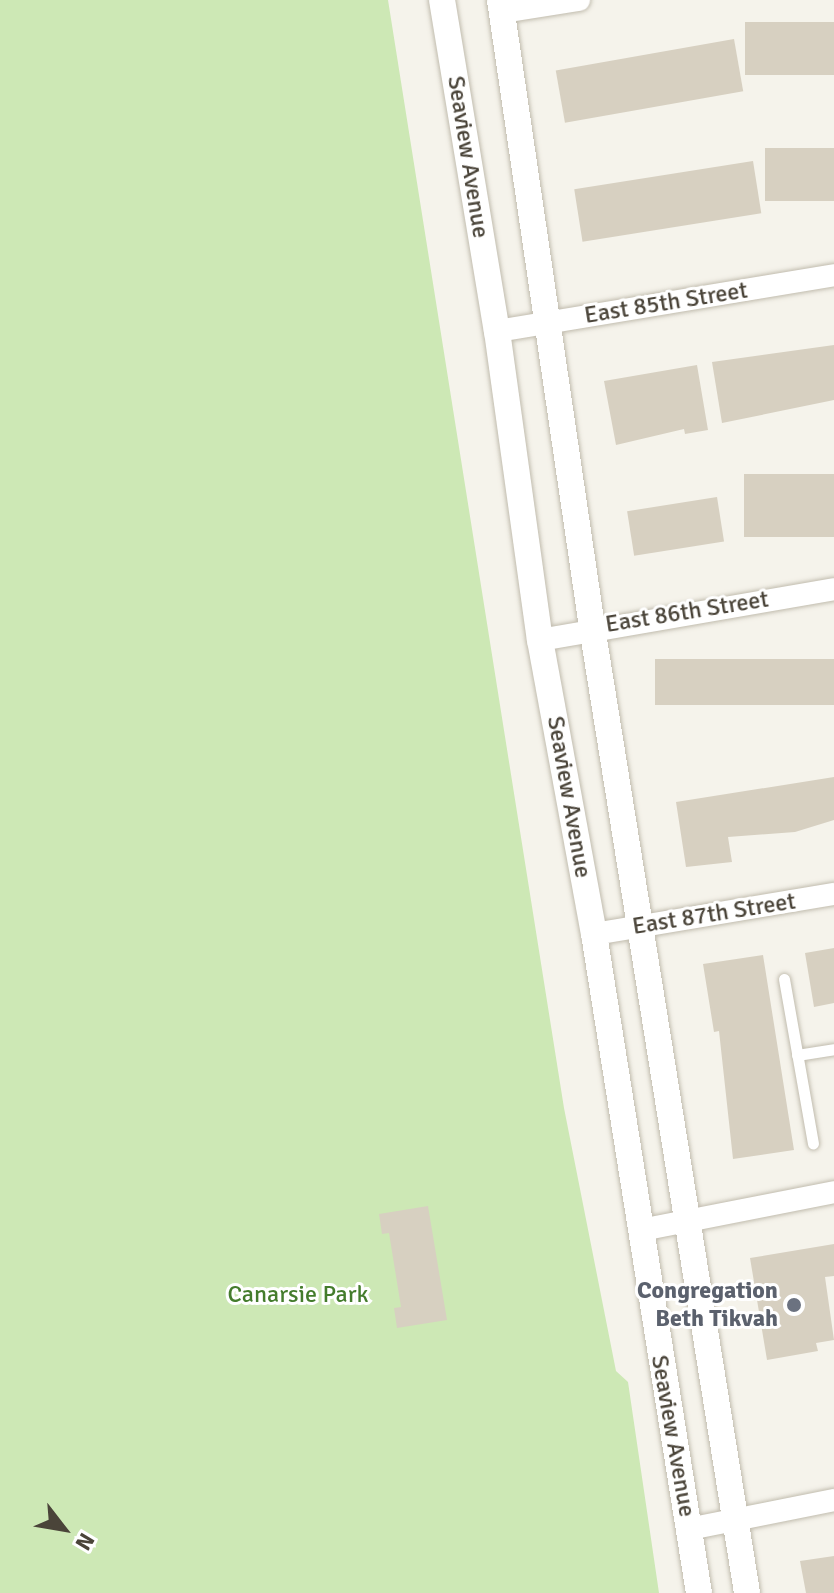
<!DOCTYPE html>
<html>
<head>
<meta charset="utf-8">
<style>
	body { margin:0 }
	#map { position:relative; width:834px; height:1593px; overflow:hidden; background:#f5f3eb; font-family:Signika,sans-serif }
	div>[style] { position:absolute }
	.green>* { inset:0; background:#cde8b5 }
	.building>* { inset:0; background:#d7d0c1; transform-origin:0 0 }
	.roads { filter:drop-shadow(0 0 2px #c1bcae) drop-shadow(0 0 2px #c1bcae) }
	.service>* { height:11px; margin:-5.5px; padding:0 5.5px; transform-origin:5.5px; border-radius:5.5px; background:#fff }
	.minor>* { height:22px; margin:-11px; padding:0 11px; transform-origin:11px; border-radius:11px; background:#fff }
	.tertiary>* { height:26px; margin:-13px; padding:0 13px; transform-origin:13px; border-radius:13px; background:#fff }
	.dots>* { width:22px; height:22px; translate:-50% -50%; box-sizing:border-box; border:4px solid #fff; border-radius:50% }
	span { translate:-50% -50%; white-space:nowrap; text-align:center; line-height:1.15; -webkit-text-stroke:6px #fff; paint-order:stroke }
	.street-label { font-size:24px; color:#4a4439 }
	.worship-label { font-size:24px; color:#5b616d; font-weight:700 }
	.right { translate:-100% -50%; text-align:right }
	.park-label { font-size:24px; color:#447c2c }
	.north { position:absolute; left:24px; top:1489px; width:80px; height:80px; -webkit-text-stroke:6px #fff; paint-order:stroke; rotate:121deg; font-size:22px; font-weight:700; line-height:32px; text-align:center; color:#4a4439 }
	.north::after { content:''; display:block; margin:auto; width:28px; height:36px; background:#4a4439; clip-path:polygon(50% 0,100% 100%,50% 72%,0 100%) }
</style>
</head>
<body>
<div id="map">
	<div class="green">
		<div style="clip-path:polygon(0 0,388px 0,564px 1108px,616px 1371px,628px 1382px,659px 1593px,0 1593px)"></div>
	</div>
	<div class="building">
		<div style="left:834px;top:22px;width:53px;height:89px;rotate:90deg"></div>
		<div style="left:734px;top:39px;width:53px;height:181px;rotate:80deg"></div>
		<div style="left:834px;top:148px;width:53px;height:69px;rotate:90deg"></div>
		<div style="left:753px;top:161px;width:53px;height:181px;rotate:81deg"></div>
		<div style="clip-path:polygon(834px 345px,834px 400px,722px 423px,712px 362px)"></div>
		<div style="clip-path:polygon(697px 365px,708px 430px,685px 434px,684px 429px,616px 445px,604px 381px)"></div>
		<div style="left:834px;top:474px;width:63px;height:90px;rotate:90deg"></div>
		<div style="left:717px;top:497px;width:45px;height:91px;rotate:81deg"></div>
		<div style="left:834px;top:659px;width:46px;height:179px;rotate:90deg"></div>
		<div style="clip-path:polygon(834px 777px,834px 820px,795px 832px,728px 837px,732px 862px,686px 867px,676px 802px)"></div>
		<div style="clip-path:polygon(834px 948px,834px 1003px,814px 1007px,805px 953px)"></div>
		<div style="clip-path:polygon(763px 955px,794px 1150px,733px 1159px,719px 1031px,714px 1032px,703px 964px)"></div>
		<div style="clip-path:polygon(428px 1206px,447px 1320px,397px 1328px,394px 1308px,401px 1307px,389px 1233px,382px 1234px,379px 1214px)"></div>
		<div style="clip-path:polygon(834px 1244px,834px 1276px,825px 1277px,834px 1340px,816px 1343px,818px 1351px,767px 1360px,750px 1258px)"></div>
		<div style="clip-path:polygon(834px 1556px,834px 1593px,806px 1593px,800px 1561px)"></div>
	</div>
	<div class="roads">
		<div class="service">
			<div style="left:784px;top:979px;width:167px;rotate:80deg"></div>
			<div style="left:797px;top:1055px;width:37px;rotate:-9deg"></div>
		</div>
		<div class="minor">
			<div style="left:503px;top:12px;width:77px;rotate:-9deg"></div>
			<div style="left:497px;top:331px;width:342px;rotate:-9.4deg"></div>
			<div style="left:540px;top:640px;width:298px;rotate:-9.8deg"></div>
			<div style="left:594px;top:934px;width:243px;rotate:-9.5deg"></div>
			<div style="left:641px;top:1230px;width:197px;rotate:-11.1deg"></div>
			<div style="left:689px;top:1529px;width:148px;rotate:-11.3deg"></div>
		</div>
		<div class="tertiary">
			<div style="left:442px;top:0;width:336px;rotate:80.6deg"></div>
			<div style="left:497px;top:331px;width:312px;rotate:82.1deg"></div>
			<div style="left:540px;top:640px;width:299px;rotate:79.6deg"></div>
			<div style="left:594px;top:934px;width:667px;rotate:80.95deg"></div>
			<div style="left:500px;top:0;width:634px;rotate:81.65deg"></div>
			<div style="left:592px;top:627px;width:978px;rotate:80.88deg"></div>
		</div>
	</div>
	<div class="dots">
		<div style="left:794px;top:1305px;background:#6b7280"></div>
	</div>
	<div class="street-label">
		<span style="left:468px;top:157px;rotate:81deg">Seaview Avenue</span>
		<span style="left:666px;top:303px;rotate:-9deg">East 85th Street</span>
		<span style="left:687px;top:612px;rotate:-9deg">East 86th Street</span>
		<span style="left:569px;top:797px;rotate:80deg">Seaview Avenue</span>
		<span style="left:714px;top:914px;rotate:-9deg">East 87th Street</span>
		<span style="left:673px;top:1436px;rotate:80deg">Seaview Avenue</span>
	</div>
	<div class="worship-label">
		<span class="right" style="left:778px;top:1305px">Congregation<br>Beth Tikvah</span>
	</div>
	<div class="park-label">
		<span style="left:298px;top:1295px">Canarsie Park</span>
	</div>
	<div class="north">N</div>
</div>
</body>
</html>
